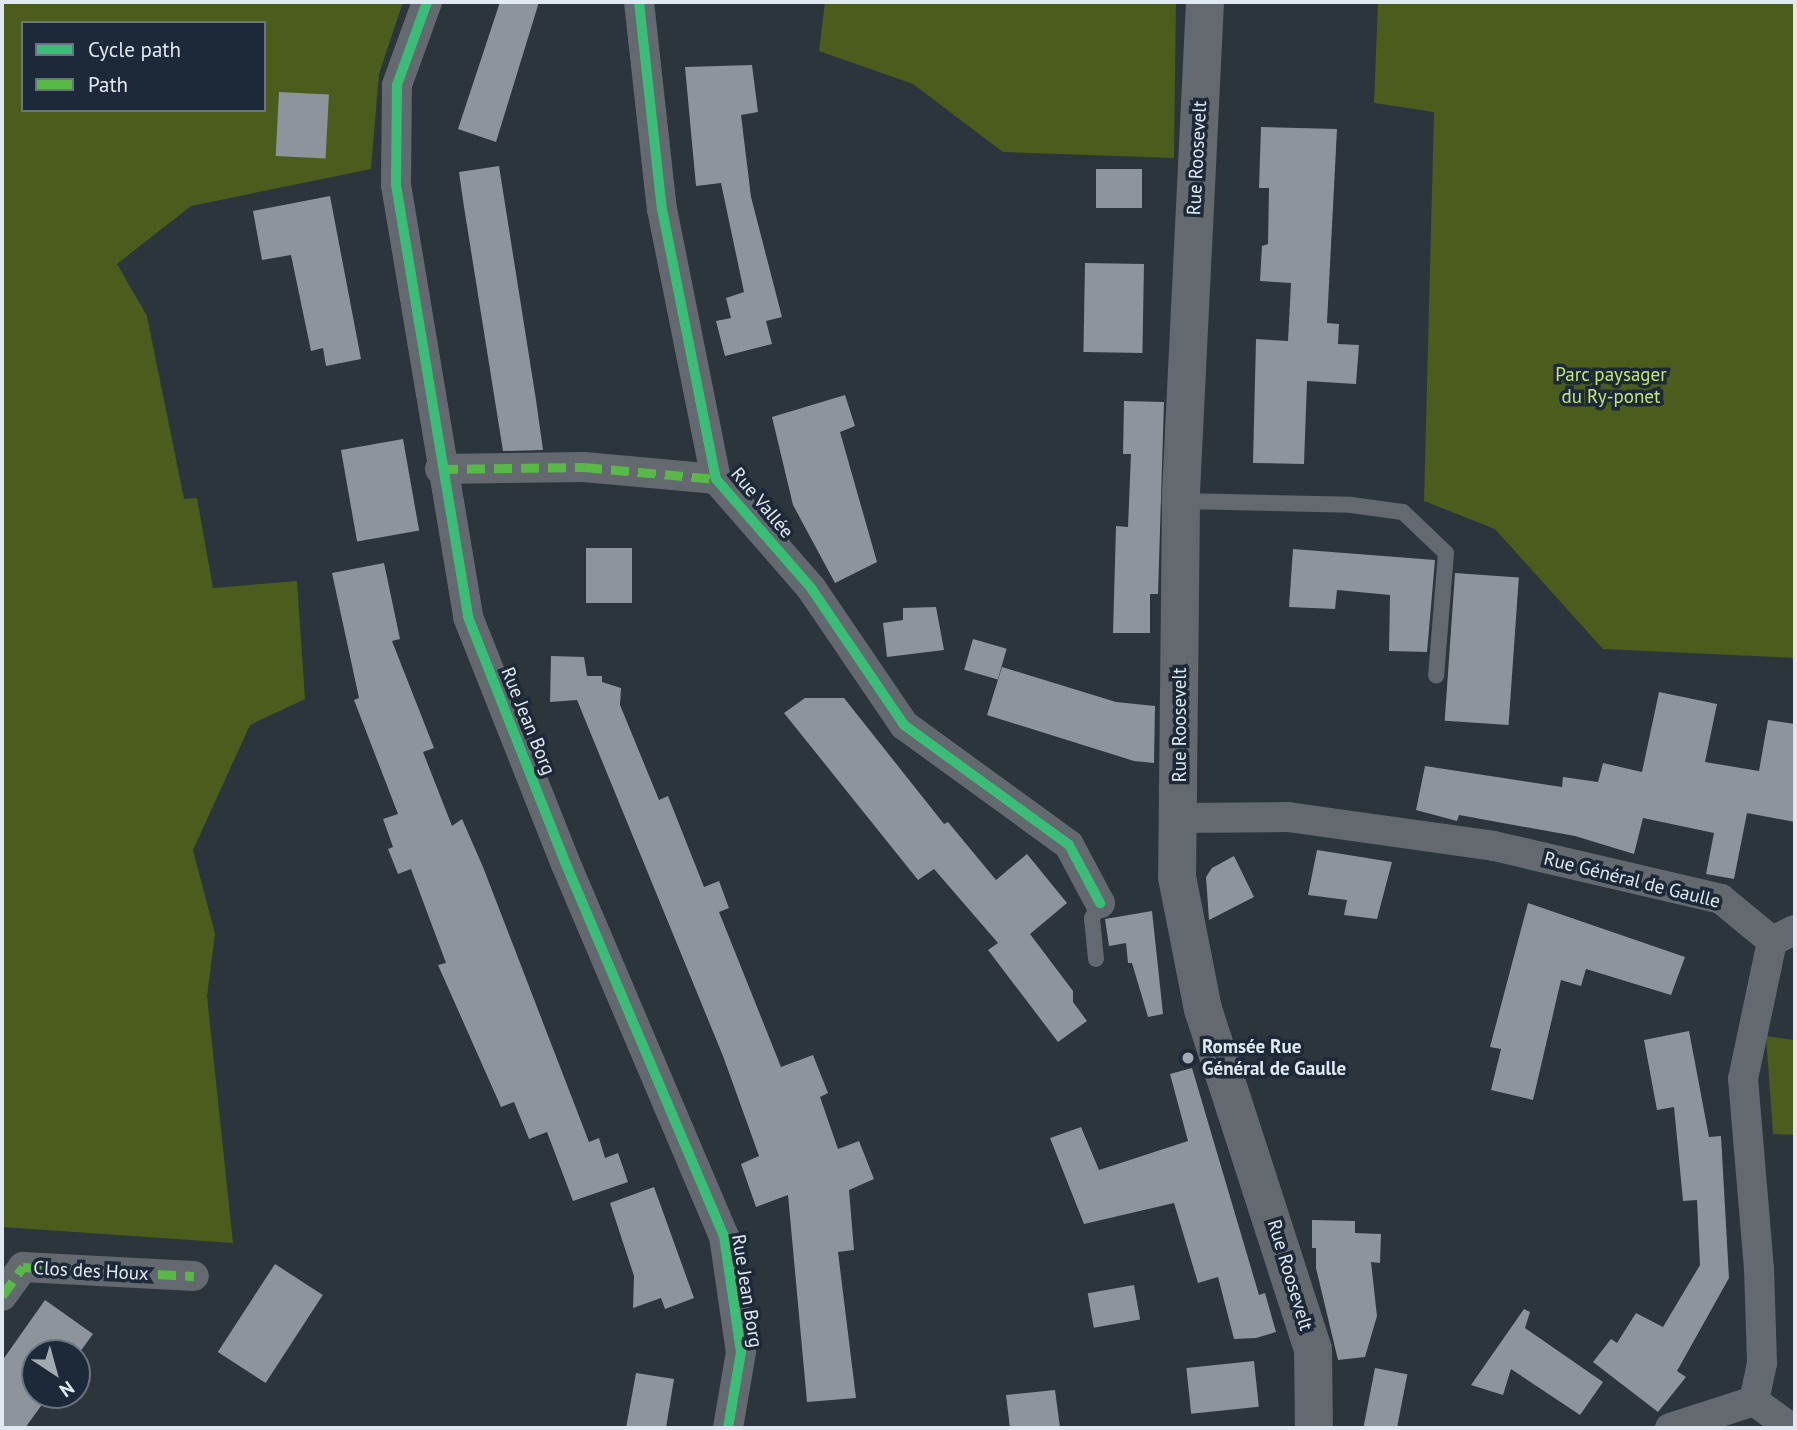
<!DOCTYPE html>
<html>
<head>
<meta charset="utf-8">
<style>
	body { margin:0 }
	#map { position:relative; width:1797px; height:1430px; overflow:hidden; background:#2c343c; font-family:"PT Sans",sans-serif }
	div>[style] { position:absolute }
	.green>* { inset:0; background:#4b5c1d }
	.building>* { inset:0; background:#8d949b; transform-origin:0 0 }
	.lane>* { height:16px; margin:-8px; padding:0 8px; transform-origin:8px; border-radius:8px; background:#63696f }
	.street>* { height:30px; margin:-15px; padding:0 15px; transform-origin:15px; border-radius:15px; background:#63696f }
	.secondary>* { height:38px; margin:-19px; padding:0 19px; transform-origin:19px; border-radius:19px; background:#63696f }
	.quiet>* { height:9px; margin-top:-4.5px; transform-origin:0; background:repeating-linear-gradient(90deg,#58b947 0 18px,transparent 0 27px) }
	.cycleway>* { height:10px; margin:-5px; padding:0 5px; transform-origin:5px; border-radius:5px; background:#3abd76 }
	.dots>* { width:19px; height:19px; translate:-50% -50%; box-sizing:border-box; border:4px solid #1d2938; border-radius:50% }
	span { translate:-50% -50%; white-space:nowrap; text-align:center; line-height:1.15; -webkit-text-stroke:7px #1d2938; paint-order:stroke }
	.street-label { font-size:19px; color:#e0e8f2 }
	.park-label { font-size:19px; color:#c6e671 }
	.poi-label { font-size:19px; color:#e0e8f2; font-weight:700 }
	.left { translate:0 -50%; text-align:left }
	.frame { position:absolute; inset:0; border:4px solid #e0e8f2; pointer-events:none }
	.legend { position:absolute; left:21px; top:21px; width:245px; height:91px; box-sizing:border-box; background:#1d2938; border:2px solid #6b7582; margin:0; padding:9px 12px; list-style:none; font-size:21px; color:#e0e8f2 }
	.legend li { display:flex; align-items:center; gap:14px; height:35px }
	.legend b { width:35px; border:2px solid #6b7582 }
	.north { position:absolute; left:21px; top:1339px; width:70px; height:70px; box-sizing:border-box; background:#1d2938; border:2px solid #6b7582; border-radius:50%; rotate:144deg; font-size:19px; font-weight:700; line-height:28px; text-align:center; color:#e0e8f2 }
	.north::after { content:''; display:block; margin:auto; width:24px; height:32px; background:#a1a9b2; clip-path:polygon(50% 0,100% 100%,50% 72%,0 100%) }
</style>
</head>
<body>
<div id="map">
	<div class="green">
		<div style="clip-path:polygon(evenodd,2px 2px,403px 2px,379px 74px,371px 169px,191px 206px,117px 264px,147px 316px,184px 499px,197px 498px,213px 588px,297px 581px,305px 699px,250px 725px,193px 850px,215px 934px,207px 996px,233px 1243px,2px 1227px,2px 2px,23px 23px,264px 23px,264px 110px,23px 110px,23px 23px)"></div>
		<div style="clip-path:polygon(825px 2px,1176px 2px,1174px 158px,1003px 152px,913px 84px,819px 51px)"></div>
		<div style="clip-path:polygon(1378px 2px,1795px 2px,1795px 658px,1603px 649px,1495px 529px,1424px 501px,1434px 112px,1374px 103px)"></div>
		<div style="clip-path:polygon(1766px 1036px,1795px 1040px,1795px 1135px,1773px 1134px)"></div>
	</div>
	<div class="building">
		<div style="clip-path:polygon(500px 2px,539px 2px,496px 142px,458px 129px)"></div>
		<div style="clip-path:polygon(752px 65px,758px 112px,741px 115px,751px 197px,782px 317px,766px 321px,772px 344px,725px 356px,716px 321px,731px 318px,726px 298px,744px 292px,721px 183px,696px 186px,685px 67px)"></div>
		<div style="left:279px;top:92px;width:50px;height:64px;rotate:3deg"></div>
		<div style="clip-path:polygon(1261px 127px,1337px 129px,1327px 323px,1339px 324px,1338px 344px,1359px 345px,1356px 384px,1307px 381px,1304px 464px,1253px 463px,1256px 339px,1288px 341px,1291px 283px,1260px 281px,1262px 246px,1268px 244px,1269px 188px,1259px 188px)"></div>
		<div style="clip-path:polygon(499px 166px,536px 400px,543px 450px,503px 451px,464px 207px,459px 172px)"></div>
		<div style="left:1142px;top:169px;width:39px;height:46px;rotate:90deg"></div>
		<div style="clip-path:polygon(330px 196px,361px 359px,326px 366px,323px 348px,311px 351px,291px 255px,262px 260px,253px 211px)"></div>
		<div style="left:1085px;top:263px;width:59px;height:89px;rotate:1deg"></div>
		<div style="clip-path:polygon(845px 395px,855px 426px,840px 432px,877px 562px,835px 583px,793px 505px,772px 417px)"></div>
		<div style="clip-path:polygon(1124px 401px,1164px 402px,1158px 594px,1150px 594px,1150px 633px,1113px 633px,1116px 526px,1128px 527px,1131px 454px,1123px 454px)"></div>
		<div style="left:403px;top:439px;width:93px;height:63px;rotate:80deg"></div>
		<div style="left:586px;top:548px;width:46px;height:55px"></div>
		<div style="clip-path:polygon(1293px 549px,1435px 560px,1427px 652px,1389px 651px,1390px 595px,1337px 590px,1335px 609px,1289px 607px)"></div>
		<div style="clip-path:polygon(384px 563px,400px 639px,392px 641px,434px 748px,423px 752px,452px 826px,462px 819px,483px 867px,589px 1142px,599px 1138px,605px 1158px,618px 1153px,628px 1182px,573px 1201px,547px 1132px,529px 1139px,514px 1102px,501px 1107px,438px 965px,446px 963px,411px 869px,398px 874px,388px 849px,393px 847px,383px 819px,398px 814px,354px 700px,359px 698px,332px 573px)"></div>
		<div style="left:1455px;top:573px;width:64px;height:148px;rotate:4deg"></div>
		<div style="clip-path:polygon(936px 607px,944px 650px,887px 657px,883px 623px,903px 620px,903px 608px)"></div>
		<div style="left:973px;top:639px;width:35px;height:32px;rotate:16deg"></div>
		<div style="clip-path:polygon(551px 656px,584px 657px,587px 676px,602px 676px,602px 682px,621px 688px,620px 705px,659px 800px,668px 796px,704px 887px,719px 881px,729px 908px,719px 912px,781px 1067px,813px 1055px,828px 1093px,820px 1097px,838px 1149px,859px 1141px,874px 1179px,849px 1190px,854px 1250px,838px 1252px,856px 1398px,807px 1402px,788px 1195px,756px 1207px,741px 1164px,759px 1156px,723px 1056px,577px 700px,550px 702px)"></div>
		<div style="clip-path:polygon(1002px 667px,1116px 702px,1155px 706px,1154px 763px,1134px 761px,987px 715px)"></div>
		<div style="clip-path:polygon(1659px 692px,1717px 704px,1705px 762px,1759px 771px,1768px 720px,1795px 724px,1795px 822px,1747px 813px,1734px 879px,1706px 874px,1714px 833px,1643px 818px,1634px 854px,1575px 836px,1459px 815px,1457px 821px,1416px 810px,1425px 766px,1562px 787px,1563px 777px,1598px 782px,1603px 763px,1642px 772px)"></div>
		<div style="clip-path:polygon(805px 698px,844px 698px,944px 824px,948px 822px,996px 880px,1027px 854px,1067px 903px,1030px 934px,1073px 991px,1073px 1002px,1087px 1021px,1058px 1042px,988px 950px,998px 943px,934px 869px,918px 880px,784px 713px)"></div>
		<div style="clip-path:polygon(1317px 850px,1392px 862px,1377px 919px,1344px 915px,1347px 900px,1308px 895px)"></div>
		<div style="clip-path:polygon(1234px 856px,1254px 897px,1209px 920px,1206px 877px,1212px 868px)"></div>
		<div style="clip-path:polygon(1528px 903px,1685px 957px,1671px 995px,1586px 969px,1581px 986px,1561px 980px,1533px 1100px,1491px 1090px,1501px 1049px,1490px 1047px)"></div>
		<div style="clip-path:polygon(1152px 911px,1163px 1014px,1148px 1017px,1132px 963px,1128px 963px,1126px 943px,1109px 946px,1105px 919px)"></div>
		<div style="clip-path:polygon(1689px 1031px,1709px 1137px,1721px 1136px,1729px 1278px,1677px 1371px,1686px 1377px,1658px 1412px,1593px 1362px,1611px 1339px,1617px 1343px,1636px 1313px,1663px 1327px,1700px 1265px,1697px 1200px,1683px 1201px,1674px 1107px,1657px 1110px,1644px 1040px)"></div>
		<div style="clip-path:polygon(1192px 1068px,1259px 1295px,1265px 1293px,1276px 1332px,1256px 1338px,1234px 1339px,1218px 1277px,1198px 1283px,1174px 1203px,1084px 1224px,1050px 1138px,1081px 1127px,1099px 1170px,1188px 1141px,1170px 1074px)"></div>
		<div style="clip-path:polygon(654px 1187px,694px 1298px,665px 1309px,661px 1298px,633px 1308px,634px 1276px,610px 1203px)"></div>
		<div style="clip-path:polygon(1312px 1220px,1355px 1221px,1355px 1233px,1381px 1234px,1380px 1263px,1371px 1262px,1377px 1316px,1365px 1357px,1338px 1360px,1316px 1268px,1316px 1248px,1312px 1248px)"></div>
		<div style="left:275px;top:1264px;width:57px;height:105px;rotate:33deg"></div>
		<div style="left:1134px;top:1285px;width:35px;height:47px;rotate:80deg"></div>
		<div style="clip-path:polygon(45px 1300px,93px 1334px,77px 1356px,35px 1353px,35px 1395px,49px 1395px,25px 1428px,2px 1428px,2px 1361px)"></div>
		<div style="clip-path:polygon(1524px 1309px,1530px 1312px,1525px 1328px,1603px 1382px,1580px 1415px,1511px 1369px,1503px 1395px,1471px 1385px)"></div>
		<div style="left:1254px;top:1361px;width:46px;height:68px;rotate:84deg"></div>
		<div style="left:1375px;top:1368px;width:33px;height:61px;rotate:11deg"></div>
		<div style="clip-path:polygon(636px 1373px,674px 1379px,666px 1428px,626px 1428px)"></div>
		<div style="clip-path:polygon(1055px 1390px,1060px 1428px,1010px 1428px,1006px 1395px)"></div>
	</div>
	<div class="lane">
		<div style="left:1181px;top:501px;width:170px;rotate:1.3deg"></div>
		<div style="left:1351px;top:505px;width:52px;rotate:7.7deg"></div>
		<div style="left:1403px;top:512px;width:59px;rotate:43.6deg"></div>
		<div style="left:1446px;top:553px;width:123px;rotate:94.6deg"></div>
		<div style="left:1096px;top:959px;width:41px;rotate:-95.6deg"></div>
		<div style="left:1092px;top:918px;width:17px;rotate:-62deg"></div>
	</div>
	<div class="street">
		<div style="left:427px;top:2px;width:88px;rotate:109.9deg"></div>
		<div style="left:397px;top:85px;width:100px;rotate:90.6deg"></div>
		<div style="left:396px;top:185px;width:438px;rotate:80.5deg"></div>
		<div style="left:468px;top:617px;width:264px;rotate:68.4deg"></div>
		<div style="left:565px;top:862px;width:406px;rotate:67deg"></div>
		<div style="left:724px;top:1236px;width:117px;rotate:81.7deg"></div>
		<div style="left:741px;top:1352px;width:77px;rotate:99.7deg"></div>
		<div style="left:639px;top:2px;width:208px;rotate:83.7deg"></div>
		<div style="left:662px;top:209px;width:275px;rotate:78.7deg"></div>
		<div style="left:716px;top:479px;width:145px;rotate:48.9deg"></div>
		<div style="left:811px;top:588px;width:166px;rotate:55.8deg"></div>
		<div style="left:904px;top:725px;width:204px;rotate:36deg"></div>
		<div style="left:1069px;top:845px;width:66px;rotate:61.9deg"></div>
		<div style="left:440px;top:469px;width:144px;rotate:-0.8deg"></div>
		<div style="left:584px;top:467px;width:133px;rotate:5.2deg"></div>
		<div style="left:1180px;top:818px;width:108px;rotate:-0.5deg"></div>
		<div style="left:1288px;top:817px;width:208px;rotate:8deg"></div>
		<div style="left:1494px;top:846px;width:233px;rotate:13.1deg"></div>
		<div style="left:1721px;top:899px;width:66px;rotate:39.5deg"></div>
		<div style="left:1772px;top:941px;width:25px;rotate:-26deg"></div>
		<div style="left:2px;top:1296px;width:36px;rotate:-54deg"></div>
		<div style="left:23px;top:1267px;width:171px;rotate:3deg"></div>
		<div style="left:1754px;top:1401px;width:39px;rotate:-78deg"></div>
		<div style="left:1762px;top:1363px;width:94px;rotate:-91.8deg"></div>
		<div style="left:1759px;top:1269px;width:191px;rotate:-94.8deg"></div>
		<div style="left:1743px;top:1079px;width:141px;rotate:-78.1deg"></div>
		<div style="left:1754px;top:1401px;width:46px;rotate:36.1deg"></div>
		<div style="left:1670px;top:1428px;width:88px;rotate:-17.8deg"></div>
	</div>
	<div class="secondary">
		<div style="left:1205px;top:2px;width:500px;rotate:92.8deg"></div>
		<div style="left:1181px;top:501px;width:376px;rotate:90.6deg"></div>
		<div style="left:1177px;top:877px;width:135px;rotate:78.9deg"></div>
		<div style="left:1203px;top:1009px;width:357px;rotate:72.1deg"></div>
		<div style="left:1313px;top:1349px;width:79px;rotate:89.3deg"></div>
	</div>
	<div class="quiet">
		<div style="left:440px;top:469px;width:144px;rotate:-0.8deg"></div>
		<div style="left:584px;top:467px;width:133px;rotate:5.2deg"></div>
		<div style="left:2px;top:1296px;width:36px;rotate:-54deg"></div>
		<div style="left:23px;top:1267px;width:171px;rotate:3deg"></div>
	</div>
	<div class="cycleway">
		<div style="left:427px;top:2px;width:88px;rotate:109.9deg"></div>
		<div style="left:397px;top:85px;width:100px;rotate:90.6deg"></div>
		<div style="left:396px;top:185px;width:438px;rotate:80.5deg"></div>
		<div style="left:468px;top:617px;width:264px;rotate:68.4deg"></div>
		<div style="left:565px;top:862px;width:406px;rotate:67deg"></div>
		<div style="left:724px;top:1236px;width:117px;rotate:81.7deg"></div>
		<div style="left:741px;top:1352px;width:77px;rotate:99.7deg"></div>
		<div style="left:639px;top:2px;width:208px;rotate:83.7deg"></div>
		<div style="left:662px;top:209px;width:275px;rotate:78.7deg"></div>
		<div style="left:716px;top:479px;width:145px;rotate:48.9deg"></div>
		<div style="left:811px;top:588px;width:166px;rotate:55.8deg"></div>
		<div style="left:904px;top:725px;width:204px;rotate:36deg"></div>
		<div style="left:1069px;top:845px;width:66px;rotate:61.9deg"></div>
	</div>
	<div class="dots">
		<div style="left:1188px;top:1058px;background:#a1a9b2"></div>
	</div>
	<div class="street-label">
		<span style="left:1197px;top:158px;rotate:-87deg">Rue Roosevelt</span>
		<span style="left:762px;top:503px;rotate:50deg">Rue Vallée</span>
		<span style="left:528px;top:721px;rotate:68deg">Rue Jean Borg</span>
		<span style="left:1180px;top:725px;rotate:-90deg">Rue Roosevelt</span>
		<span style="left:1632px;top:880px;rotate:14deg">Rue Général de Gaulle</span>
		<span style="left:91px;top:1271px;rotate:3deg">Clos des Houx</span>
		<span style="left:1290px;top:1275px;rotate:73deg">Rue Roosevelt</span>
		<span style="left:747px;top:1291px;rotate:81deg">Rue Jean Borg</span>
	</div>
	<div class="park-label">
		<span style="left:1611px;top:386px">Parc paysager<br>du Ry-ponet</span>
	</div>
	<div class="poi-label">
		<span class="left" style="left:1202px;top:1058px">Romsée Rue<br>Général de Gaulle</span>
	</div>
	<div class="frame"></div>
	<ul class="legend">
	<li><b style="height:9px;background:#3abd76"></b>Cycle path</li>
	<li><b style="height:9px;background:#58b947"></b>Path</li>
	</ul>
	<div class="north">N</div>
</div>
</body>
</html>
